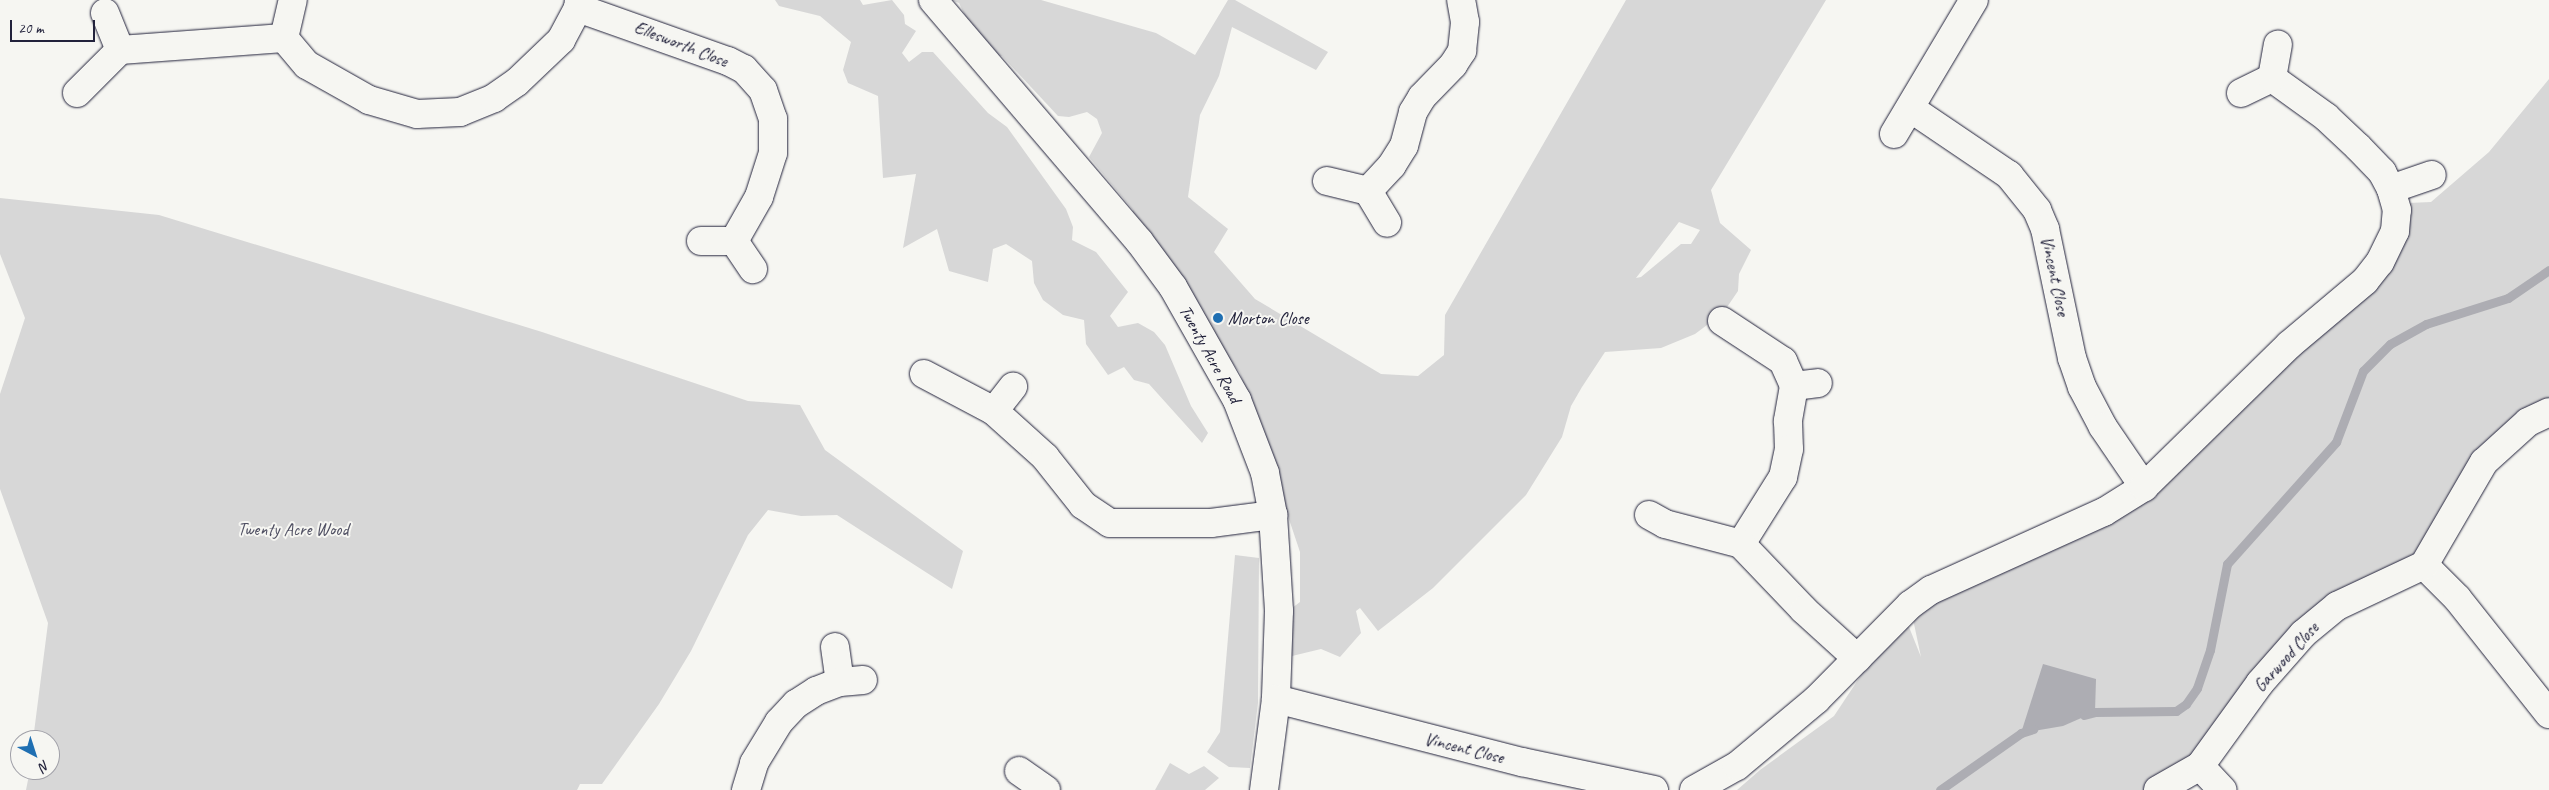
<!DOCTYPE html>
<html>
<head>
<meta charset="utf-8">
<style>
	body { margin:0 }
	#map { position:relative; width:2549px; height:790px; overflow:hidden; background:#f6f6f2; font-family:Caveat,sans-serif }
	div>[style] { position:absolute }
	.green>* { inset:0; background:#d7d7d7 }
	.water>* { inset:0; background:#adadb3 }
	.stream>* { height:9px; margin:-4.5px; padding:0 4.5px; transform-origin:4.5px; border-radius:4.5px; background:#adadb3 }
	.roads { filter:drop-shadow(0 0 1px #22223b) drop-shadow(0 0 1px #22223b) }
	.minor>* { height:28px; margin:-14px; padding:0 14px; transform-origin:14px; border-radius:14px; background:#f6f6f2 }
	.dots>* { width:14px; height:14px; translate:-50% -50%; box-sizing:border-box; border:2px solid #f6f6f2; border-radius:50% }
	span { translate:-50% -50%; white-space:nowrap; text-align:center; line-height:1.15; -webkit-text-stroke:4px #f6f6f2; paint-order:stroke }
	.street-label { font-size:18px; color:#22223b }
	.poi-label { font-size:18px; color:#22223b }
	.left { translate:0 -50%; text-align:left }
	.park-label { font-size:18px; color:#4f4f62 }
	.north { position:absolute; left:10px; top:730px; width:50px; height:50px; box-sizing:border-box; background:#f6f6f2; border:1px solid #a1a1a9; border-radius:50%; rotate:140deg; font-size:14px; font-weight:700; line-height:20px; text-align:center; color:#22223b }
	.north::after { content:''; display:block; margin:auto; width:18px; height:22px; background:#1f6fb2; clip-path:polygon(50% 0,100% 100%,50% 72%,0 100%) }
	.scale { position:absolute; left:10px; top:20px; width:85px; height:22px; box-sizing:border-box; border:2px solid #22223b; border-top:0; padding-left:6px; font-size:15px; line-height:18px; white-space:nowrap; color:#22223b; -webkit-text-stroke:4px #f6f6f2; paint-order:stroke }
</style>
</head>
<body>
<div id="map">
	<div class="green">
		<div style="clip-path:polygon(775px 0,860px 0,863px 5px,892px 0,904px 15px,905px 24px,916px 31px,902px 53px,909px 62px,922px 52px,933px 52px,988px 113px,1007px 127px,1066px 209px,1073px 227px,1072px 240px,1096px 252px,1128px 292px,1110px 316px,1118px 327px,1138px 323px,1154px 332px,1165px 345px,1191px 406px,1208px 433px,1202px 443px,1149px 384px,1134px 380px,1124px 367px,1108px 375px,1086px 344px,1084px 320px,1063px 315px,1043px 300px,1034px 283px,1032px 261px,1006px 244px,993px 249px,988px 282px,949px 271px,937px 229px,903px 248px,916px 174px,883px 178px,878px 96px,848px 83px,843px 70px,851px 42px,820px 16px,779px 6px)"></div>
		<div style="clip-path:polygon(evenodd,951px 0,1041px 0,1156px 33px,1195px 55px,1228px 0,1235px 0,1328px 52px,1316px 70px,1232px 27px,1219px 76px,1200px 115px,1188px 197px,1228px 229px,1214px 252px,1255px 299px,1381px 374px,1418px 376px,1444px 355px,1445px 315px,1626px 0,1826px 0,1711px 190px,1720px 223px,1751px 250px,1739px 274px,1738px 291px,1723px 313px,1695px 334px,1661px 348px,1605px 352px,1582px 387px,1571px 406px,1562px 437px,1526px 495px,1433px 588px,1378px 631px,1360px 608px,1356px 611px,1361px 633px,1340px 657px,1321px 649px,1292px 656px,1282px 635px,1288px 611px,1300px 602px,1300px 552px,1240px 373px,1127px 221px,1133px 210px,1089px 157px,1102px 133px,1097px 119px,1087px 112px,1069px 117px,1058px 116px,1002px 56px,988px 54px,977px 40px,959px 3px,951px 0,1679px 222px,1700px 230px,1691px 244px,1681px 244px,1641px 277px,1636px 278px,1679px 222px)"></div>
		<div style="clip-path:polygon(2549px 79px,2549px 412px,2528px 422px,2424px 565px,2303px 634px,2200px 766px,2152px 790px,1737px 790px,1760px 770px,1834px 716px,1903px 612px,1921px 657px,1910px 605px,2142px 487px,2361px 299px,2408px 203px,2431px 202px,2489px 152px)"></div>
		<div style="clip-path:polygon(0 198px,159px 215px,542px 332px,748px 401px,800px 405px,825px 450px,963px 551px,952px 589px,837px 515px,801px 516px,768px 510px,748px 535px,691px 651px,659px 704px,602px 784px,580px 784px,577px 790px,26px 790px,30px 770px,50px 770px,50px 740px,33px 740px,48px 623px,0 489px,0 394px,25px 318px,0 254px)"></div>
		<div style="clip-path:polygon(1235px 555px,1259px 558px,1258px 703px,1250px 768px,1229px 767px,1207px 752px,1220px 732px)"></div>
		<div style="clip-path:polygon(1170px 763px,1189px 774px,1204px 766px,1219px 778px,1205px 790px,1155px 790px)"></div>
	</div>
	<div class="water">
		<div style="clip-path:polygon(2043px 664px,2096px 679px,2095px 712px,2063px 726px,2021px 733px)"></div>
	</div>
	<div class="stream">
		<div style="left:2084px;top:715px;width:11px;rotate:-15deg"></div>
		<div style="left:2095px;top:712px;width:81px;rotate:-0.7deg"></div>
		<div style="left:2176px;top:711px;width:12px;rotate:-35deg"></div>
		<div style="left:2186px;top:704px;width:19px;rotate:-55deg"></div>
		<div style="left:2197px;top:688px;width:40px;rotate:-71.1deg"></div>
		<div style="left:2210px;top:650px;width:88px;rotate:-78.8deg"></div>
		<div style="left:2227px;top:564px;width:164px;rotate:-48.2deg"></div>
		<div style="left:2336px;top:442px;width:76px;rotate:-69.2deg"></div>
		<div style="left:2363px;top:371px;width:38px;rotate:-45deg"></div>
		<div style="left:2390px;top:344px;width:41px;rotate:-29.1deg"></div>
		<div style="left:2426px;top:324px;width:86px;rotate:-17.6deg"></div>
		<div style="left:2508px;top:298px;width:50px;rotate:-34.3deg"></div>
		<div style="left:1940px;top:790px;width:99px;rotate:-35.1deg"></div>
		<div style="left:2021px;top:733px;width:13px;rotate:-18deg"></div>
	</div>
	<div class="roads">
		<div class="minor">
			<div style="left:579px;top:0;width:8px;rotate:97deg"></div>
			<div style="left:578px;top:8px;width:159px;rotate:19.5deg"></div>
			<div style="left:728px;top:61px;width:18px;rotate:27deg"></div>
			<div style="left:744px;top:69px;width:28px;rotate:48deg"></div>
			<div style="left:763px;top:90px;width:31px;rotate:71deg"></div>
			<div style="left:773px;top:119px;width:34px;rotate:90deg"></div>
			<div style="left:773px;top:153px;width:46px;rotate:107.7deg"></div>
			<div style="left:759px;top:197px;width:51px;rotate:119.6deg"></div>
			<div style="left:734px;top:241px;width:34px;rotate:56deg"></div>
			<div style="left:933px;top:0;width:317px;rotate:49.5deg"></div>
			<div style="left:1139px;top:241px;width:57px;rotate:53.5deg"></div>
			<div style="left:1173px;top:287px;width:130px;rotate:60.5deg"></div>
			<div style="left:1237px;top:400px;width:78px;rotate:69deg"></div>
			<div style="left:1265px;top:473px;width:43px;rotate:79.2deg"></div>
			<div style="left:1273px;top:515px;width:96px;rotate:86.4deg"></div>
			<div style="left:1279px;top:611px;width:88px;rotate:92deg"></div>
			<div style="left:1276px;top:699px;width:92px;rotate:97.5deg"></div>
			<div style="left:105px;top:13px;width:40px;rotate:68deg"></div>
			<div style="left:284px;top:38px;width:39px;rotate:-77deg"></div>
			<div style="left:2272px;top:78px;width:67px;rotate:35.8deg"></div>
			<div style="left:2326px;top:117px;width:44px;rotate:43.2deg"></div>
			<div style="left:2358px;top:147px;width:35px;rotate:46deg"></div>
			<div style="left:2382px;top:172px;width:19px;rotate:62deg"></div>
			<div style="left:2391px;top:189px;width:43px;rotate:-18.9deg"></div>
			<div style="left:77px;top:93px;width:61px;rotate:-45deg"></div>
			<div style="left:120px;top:50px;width:164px;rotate:-4.2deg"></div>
			<div style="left:284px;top:38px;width:35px;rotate:50deg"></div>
			<div style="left:307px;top:65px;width:71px;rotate:29.4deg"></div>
			<div style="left:369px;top:100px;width:50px;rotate:16.3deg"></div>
			<div style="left:417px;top:114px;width:43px;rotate:-2.7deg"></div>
			<div style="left:460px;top:112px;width:37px;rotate:-22deg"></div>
			<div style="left:494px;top:98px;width:28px;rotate:-35deg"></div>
			<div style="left:517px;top:82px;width:61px;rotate:-43.7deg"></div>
			<div style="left:561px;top:40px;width:36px;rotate:-62deg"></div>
			<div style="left:2241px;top:93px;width:34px;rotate:-26deg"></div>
			<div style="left:2272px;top:78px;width:34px;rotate:-80deg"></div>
			<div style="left:1910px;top:108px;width:120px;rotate:34.1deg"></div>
			<div style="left:2009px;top:175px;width:45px;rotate:51.3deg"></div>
			<div style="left:2037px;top:210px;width:21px;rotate:67deg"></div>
			<div style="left:2045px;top:229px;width:132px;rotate:78.2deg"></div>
			<div style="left:2072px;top:358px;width:31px;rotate:71deg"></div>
			<div style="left:2082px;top:387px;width:45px;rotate:62.3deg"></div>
			<div style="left:2103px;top:427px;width:73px;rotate:55.7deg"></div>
			<div style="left:1894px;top:134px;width:156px;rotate:-59.2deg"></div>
			<div style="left:1327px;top:181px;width:42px;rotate:13.7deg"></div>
			<div style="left:1368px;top:191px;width:37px;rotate:59deg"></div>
			<div style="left:1368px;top:191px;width:35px;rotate:-47deg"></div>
			<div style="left:1392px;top:165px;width:22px;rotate:-58deg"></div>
			<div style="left:1404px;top:146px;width:35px;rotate:-75deg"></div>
			<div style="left:1413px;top:112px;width:17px;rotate:-59deg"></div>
			<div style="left:1422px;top:97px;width:45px;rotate:-45.9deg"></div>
			<div style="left:1453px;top:65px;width:17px;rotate:-57deg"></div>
			<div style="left:1462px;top:51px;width:29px;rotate:-84deg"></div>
			<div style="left:1465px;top:22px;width:22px;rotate:-100deg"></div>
			<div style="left:701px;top:241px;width:33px"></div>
			<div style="left:1722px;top:321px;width:73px;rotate:33.3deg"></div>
			<div style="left:1783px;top:361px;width:27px;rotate:66deg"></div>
			<div style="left:1794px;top:386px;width:24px;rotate:-7deg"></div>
			<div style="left:924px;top:374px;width:79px;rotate:27.9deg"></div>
			<div style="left:994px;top:411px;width:31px;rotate:-52deg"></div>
			<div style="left:1794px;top:386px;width:36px;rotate:100deg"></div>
			<div style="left:1788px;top:421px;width:28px;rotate:88deg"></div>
			<div style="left:1789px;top:449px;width:29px;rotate:102deg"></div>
			<div style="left:1783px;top:477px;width:79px;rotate:122.1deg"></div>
			<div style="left:1741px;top:544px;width:91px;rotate:46.3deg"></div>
			<div style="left:1804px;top:610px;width:72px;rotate:42.2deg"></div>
			<div style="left:994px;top:411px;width:69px;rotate:42deg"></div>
			<div style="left:1045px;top:457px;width:61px;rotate:51.6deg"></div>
			<div style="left:1083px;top:505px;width:32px;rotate:34deg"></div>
			<div style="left:1110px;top:523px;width:101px"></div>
			<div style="left:1211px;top:523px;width:63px;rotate:-7.4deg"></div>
			<div style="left:1649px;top:515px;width:18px;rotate:29deg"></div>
			<div style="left:1665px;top:524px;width:79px;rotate:14.7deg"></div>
			<div style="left:2424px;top:565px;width:47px;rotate:45deg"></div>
			<div style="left:2457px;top:598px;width:148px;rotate:51.6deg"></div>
			<div style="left:835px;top:647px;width:35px;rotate:82deg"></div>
			<div style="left:840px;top:682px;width:23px;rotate:-5deg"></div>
			<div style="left:1276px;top:699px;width:254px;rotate:14.4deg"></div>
			<div style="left:1522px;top:762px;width:135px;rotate:12deg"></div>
			<div style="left:2200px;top:766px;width:33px;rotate:47deg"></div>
			<div style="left:1019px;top:771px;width:33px;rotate:35deg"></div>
			<div style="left:746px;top:790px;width:28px;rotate:-73deg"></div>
			<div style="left:754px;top:763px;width:48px;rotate:-58.6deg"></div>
			<div style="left:779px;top:722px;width:25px;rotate:-47deg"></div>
			<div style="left:796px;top:704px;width:24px;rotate:-33deg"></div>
			<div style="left:816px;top:691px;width:26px;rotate:-21deg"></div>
			<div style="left:1694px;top:790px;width:49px;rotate:-29.2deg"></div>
			<div style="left:1737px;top:766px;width:103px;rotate:-39.9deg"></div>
			<div style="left:1816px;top:700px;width:134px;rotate:-45.3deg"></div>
			<div style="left:1910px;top:605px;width:26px;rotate:-36deg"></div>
			<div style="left:1931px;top:590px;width:190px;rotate:-24.3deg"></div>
			<div style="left:2104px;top:512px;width:47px;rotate:-32deg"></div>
			<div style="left:2144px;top:487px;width:203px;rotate:-44.4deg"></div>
			<div style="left:2289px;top:345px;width:99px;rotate:-40.1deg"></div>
			<div style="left:2365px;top:281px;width:24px;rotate:-52deg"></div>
			<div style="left:2380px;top:262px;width:34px;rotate:-64deg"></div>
			<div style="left:2395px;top:231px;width:21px;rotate:-85deg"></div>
			<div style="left:2397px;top:210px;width:22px;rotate:-106deg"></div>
			<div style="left:2158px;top:790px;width:48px;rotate:-29.7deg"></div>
			<div style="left:2200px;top:766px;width:102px;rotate:-54.1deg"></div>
			<div style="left:2260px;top:683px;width:65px;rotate:-48.7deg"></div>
			<div style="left:2303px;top:634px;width:44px;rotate:-39.5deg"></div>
			<div style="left:2337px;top:606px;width:96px;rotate:-25.2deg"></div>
			<div style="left:2424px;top:565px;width:119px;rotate:-59.8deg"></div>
			<div style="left:2484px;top:462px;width:59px;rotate:-42.3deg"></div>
			<div style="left:2528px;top:422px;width:23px;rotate:-25deg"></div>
		</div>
	</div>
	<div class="dots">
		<div style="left:1218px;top:318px;background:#1f6fb2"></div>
	</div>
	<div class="street-label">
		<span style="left:681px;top:44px;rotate:21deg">Ellesworth Close</span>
		<span style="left:2055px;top:276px;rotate:78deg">Vincent Close</span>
		<span style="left:1210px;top:354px;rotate:61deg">Twenty Acre Road</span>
		<span style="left:2286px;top:657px;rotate:-48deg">Garwood Close</span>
		<span style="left:1464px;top:748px;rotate:14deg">Vincent Close</span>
	</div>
	<div class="poi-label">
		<span class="left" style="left:1228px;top:318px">Morton Close</span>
	</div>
	<div class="park-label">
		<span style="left:293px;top:529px">Twenty Acre Wood</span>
	</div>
	<div class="north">N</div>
	<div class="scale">20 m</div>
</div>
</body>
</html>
